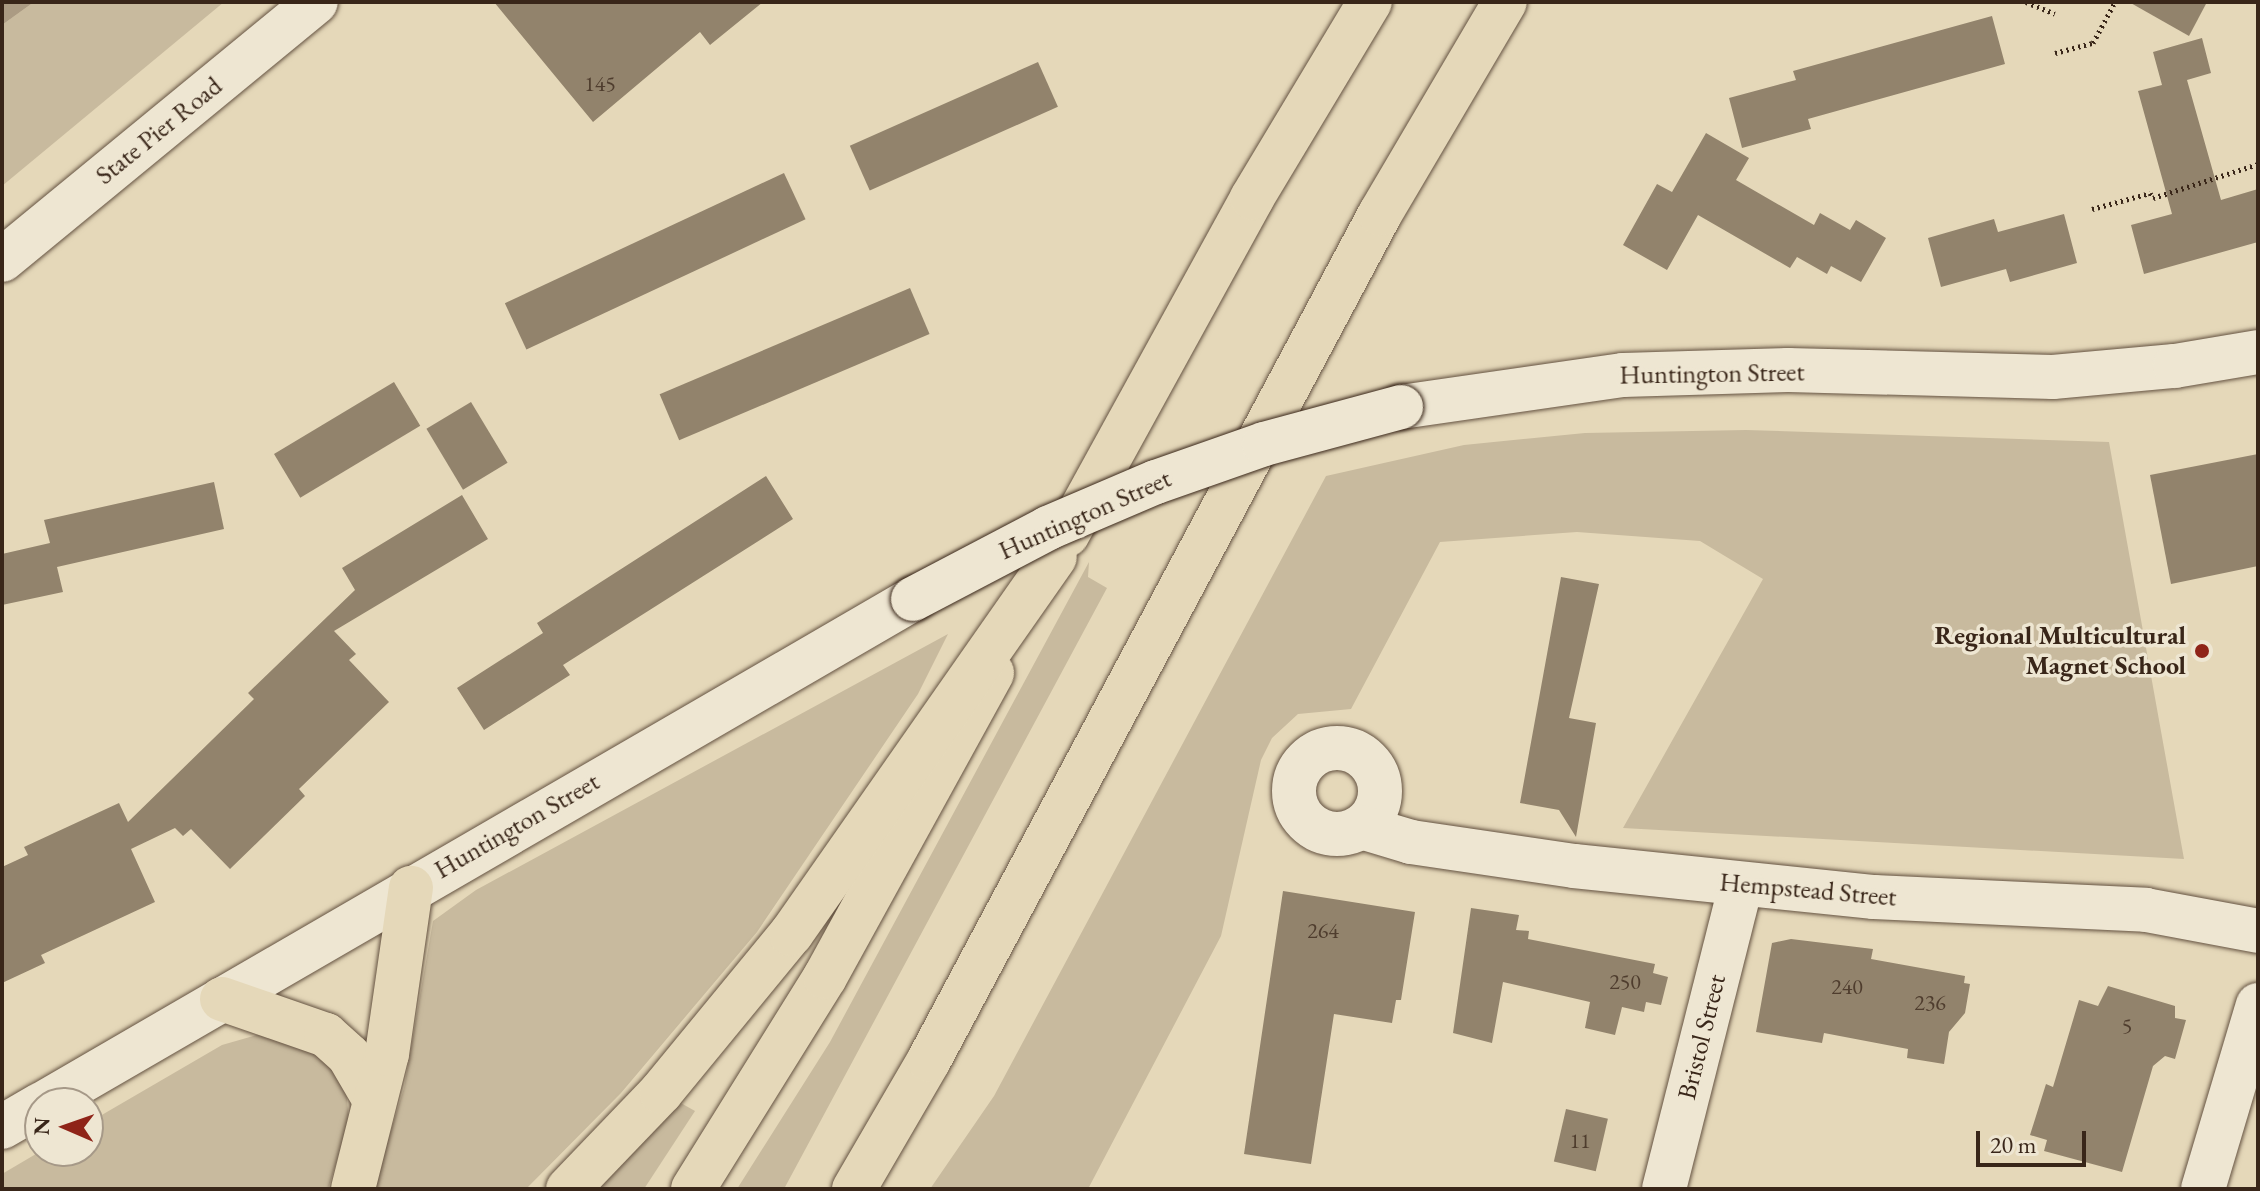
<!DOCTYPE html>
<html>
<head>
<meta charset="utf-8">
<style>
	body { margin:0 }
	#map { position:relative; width:2260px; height:1191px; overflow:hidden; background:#e5d8b9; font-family:"EB Garamond",serif }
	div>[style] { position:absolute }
	.green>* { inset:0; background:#c8ba9e }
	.water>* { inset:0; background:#ab9b83 }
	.building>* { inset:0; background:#92836c; transform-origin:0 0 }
	.path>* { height:5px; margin-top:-2.5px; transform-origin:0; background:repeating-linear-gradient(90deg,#392619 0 2px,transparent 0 6px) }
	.roads { filter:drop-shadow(0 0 2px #645241) drop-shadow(0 0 2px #645241) }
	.street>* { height:44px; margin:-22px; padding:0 22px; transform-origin:22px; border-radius:22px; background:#eee6d2 }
	.street>.ring { margin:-22px; padding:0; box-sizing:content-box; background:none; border:44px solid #eee6d2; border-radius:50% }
	.secondary>* { height:44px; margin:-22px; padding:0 22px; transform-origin:22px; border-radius:22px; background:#eee6d2 }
	.primary>* { height:44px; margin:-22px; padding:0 22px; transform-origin:22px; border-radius:22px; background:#e5d8b9 }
	.highway>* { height:44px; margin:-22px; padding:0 22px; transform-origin:22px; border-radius:22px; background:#e5d8b9 }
	.bridges { filter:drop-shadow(0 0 2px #392619) drop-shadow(0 0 2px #392619) }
	.secondary-bridge>* { height:44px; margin:-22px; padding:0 22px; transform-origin:22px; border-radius:22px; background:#eee6d2 }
	.dots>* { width:22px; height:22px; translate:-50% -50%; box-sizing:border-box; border:4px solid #eee6d2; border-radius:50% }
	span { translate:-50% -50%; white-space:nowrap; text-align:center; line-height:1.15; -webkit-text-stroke:7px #eee6d2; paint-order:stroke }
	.number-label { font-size:22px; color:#4f3d2e }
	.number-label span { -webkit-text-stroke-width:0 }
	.street-label { font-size:26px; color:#392619 }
	.poi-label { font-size:26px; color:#392619; font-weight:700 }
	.right { translate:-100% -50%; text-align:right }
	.frame { position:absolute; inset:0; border:4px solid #392619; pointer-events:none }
	.north { position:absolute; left:24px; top:1087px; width:80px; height:80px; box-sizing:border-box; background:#eee6d2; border:2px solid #a69988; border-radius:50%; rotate:272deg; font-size:22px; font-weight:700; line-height:32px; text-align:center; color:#392619 }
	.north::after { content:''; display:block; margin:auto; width:28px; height:36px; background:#8f2418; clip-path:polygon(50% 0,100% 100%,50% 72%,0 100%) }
	.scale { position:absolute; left:1976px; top:1131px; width:110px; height:36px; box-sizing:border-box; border:4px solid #392619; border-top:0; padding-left:10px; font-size:24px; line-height:28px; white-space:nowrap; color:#392619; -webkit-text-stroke:6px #eee6d2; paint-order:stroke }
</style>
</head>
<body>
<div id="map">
	<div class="green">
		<div style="clip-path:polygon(34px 2px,224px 2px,2px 186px,2px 25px)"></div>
		<div style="clip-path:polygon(1746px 430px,2109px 442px,2184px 859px,1623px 828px,1763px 579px,1700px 541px,1577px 532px,1440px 542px,1351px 709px,1298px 714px,1272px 738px,1261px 760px,1221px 936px,1088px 1189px,930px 1189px,994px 1096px,1326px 476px,1464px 445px,1585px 433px)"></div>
		<div style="clip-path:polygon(1089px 562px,1088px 577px,1107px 588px,784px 1189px,737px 1189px,830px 1042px)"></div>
		<div style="clip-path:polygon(948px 634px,918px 694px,757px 932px,621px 1093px,526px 1189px,373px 1189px,404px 1088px,433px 921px,476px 890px)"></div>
		<div style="clip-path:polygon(267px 1032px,328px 1060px,346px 1089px,349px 1122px,328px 1189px,2px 1189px,2px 1174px,41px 1151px,88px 1151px,88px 1123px,222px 1045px)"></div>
		<div style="clip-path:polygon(679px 1102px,695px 1111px,644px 1189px,599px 1189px)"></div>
	</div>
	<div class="water">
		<div style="clip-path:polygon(2px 2px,34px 2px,2px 25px)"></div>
	</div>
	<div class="building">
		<div style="clip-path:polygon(494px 2px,763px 2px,710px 45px,700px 32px,593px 122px)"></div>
		<div style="clip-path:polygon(2129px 2px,2207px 2px,2189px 36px)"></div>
		<div style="clip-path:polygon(1992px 16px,2005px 64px,1808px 119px,1811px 129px,1742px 148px,1729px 98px,1796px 80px,1793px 71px)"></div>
		<div style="clip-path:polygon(2202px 38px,2211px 73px,2187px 80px,2221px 200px,2258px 189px,2258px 242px,2144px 274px,2131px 225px,2172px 214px,2138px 91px,2162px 85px,2153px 52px)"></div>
		<div style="left:1038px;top:62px;width:49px;height:206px;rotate:66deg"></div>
		<div style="clip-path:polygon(1706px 133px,1749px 158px,1736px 180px,1814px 225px,1820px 213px,1850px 230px,1856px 220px,1886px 238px,1861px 282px,1831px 266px,1827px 274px,1797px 257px,1790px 268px,1698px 215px,1667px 270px,1623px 245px,1657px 184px,1672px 192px)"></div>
		<div style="left:784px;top:173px;width:51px;height:308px;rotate:65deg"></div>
		<div style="clip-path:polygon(2064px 214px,2077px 263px,2010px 282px,2006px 269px,1941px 287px,1928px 238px,1994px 219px,1998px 232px)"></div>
		<div style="left:910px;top:288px;width:50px;height:272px;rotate:67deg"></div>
		<div style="left:394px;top:382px;width:51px;height:140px;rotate:59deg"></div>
		<div style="left:471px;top:402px;width:71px;height:52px;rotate:59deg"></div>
		<div style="clip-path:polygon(2258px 454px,2258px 566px,2171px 584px,2150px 475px)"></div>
		<div style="clip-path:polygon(766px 476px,793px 519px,563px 665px,570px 675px,484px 730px,457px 688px,543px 633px,537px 623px)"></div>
		<div style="clip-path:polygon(214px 482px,224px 529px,57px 567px,63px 592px,2px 605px,2px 554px,50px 543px,44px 520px)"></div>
		<div style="clip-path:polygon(462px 495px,488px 539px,334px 631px,356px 654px,349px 660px,389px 702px,299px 789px,305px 796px,230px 869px,191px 829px,183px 836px,175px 828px,131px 849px,155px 902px,41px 955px,45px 963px,2px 983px,2px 867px,28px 855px,24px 847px,119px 803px,128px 822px,254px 699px,248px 693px,355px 590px,342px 568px)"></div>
		<div style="clip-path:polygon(1561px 577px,1599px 584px,1569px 718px,1596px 723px,1576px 837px,1559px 810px,1520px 803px)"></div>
		<div style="clip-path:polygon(1283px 891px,1415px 912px,1401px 1000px,1396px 1000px,1392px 1023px,1334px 1014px,1311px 1164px,1244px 1154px)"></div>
		<div style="clip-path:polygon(1471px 908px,1519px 915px,1516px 930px,1529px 931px,1528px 939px,1655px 964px,1653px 973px,1668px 977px,1661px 1005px,1646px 1002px,1644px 1012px,1622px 1007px,1615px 1035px,1585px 1028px,1590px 1002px,1503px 982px,1492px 1043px,1453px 1033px)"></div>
		<div style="clip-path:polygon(1791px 939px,1873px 949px,1871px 959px,1965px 976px,1964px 983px,1970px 984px,1965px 1013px,1949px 1032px,1944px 1064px,1907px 1058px,1908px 1049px,1824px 1033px,1822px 1043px,1756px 1032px,1772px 943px)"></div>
		<div style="clip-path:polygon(2108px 986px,2175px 1006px,2175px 1018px,2186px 1020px,2175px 1059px,2165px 1056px,2153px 1066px,2122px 1172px,2044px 1151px,2047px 1140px,2030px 1135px,2046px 1084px,2053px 1087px,2079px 1000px,2098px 1006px)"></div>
		<div style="left:1566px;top:1109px;width:43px;height:54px;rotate:13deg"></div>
	</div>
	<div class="path">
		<div style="left:2026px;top:2px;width:31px;rotate:22deg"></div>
		<div style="left:2055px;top:53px;width:39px;rotate:-15deg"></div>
		<div style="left:2093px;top:43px;width:47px;rotate:-61.8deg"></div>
		<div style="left:2092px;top:209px;width:60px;rotate:-15.4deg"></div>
		<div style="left:2150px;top:193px;width:6px;rotate:59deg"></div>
		<div style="left:2153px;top:198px;width:110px;rotate:-17.9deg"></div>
	</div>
	<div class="roads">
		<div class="street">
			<div style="left:2px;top:260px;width:406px;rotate:-39.4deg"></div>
			<div class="ring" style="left:1294px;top:748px;width:42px;height:42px"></div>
			<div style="left:1361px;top:827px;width:52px;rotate:16.7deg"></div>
			<div style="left:1411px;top:842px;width:165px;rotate:8.4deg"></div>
			<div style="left:1574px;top:866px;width:302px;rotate:5.9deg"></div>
			<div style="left:1874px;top:897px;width:272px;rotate:2.7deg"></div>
			<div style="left:2146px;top:910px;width:114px;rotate:10.6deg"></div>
			<div style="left:1664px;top:1189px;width:314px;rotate:-75.8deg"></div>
			<div style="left:2203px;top:1189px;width:192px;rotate:-73.4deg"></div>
		</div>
		<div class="secondary">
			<div style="left:1401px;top:407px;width:224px;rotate:-8.2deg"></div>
			<div style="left:1623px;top:375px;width:165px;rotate:-1.7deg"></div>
			<div style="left:1788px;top:370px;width:265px;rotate:1.5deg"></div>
			<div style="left:2053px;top:377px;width:122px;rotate:-5.2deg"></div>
			<div style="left:2175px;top:366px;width:84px;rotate:-9.6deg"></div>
			<div style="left:44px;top:1103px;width:1005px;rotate:-30.11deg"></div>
			<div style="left:2px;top:1127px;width:44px;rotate:-30.1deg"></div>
		</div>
		<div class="primary">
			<div style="left:1067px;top:535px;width:384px;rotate:-61.2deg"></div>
			<div style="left:1252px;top:198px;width:229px;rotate:-59deg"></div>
			<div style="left:693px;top:1189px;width:250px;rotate:-58.1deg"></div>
			<div style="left:825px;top:977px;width:347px;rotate:-61.2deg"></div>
			<div style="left:854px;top:1189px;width:149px;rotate:-59.8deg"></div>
			<div style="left:929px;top:1060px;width:959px;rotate:-61.94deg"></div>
			<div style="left:1380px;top:214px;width:246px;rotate:-59.5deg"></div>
		</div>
		<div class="highway">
			<div style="left:222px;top:999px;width:110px;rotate:19.1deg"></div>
			<div style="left:326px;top:1035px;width:31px;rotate:42deg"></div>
			<div style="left:349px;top:1056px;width:48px;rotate:59.7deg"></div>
			<div style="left:353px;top:1189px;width:139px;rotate:-75.9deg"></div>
			<div style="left:387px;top:1054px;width:168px;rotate:-81.8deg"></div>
			<div style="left:568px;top:1189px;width:134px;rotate:-46.2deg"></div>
			<div style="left:661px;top:1092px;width:205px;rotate:-50.6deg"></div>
			<div style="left:791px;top:934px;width:460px;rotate:-55deg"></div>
		</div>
	</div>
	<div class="bridges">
		<div class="secondary-bridge">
			<div style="left:913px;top:599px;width:153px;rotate:-27.7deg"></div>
			<div style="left:1048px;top:528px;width:117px;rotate:-23.1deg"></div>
			<div style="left:1156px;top:482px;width:114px;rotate:-19.4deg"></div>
			<div style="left:1264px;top:444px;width:142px;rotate:-15.1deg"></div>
		</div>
	</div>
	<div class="dots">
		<div style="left:2202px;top:651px;background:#8f2418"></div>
	</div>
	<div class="number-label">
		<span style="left:600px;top:84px">145</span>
		<span style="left:1323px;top:931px">264</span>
		<span style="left:1625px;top:982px">250</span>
		<span style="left:1847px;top:987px">240</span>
		<span style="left:1930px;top:1003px">236</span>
		<span style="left:2127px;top:1026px">5</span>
		<span style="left:1580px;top:1141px">11</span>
	</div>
	<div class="street-label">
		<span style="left:159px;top:131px;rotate:-39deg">State Pier Road</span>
		<span style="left:1712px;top:374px;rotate:-1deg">Huntington Street</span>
		<span style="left:1085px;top:515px;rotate:-24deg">Huntington Street</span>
		<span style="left:517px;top:826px;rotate:-30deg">Huntington Street</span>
		<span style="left:1808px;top:890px;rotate:5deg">Hempstead Street</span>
		<span style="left:1702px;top:1037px;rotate:-76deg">Bristol Street</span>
	</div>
	<div class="poi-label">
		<span class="right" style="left:2186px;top:651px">Regional Multicultural<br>Magnet School</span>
	</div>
	<div class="frame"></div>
	<div class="north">N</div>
	<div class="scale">20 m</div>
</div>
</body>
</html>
